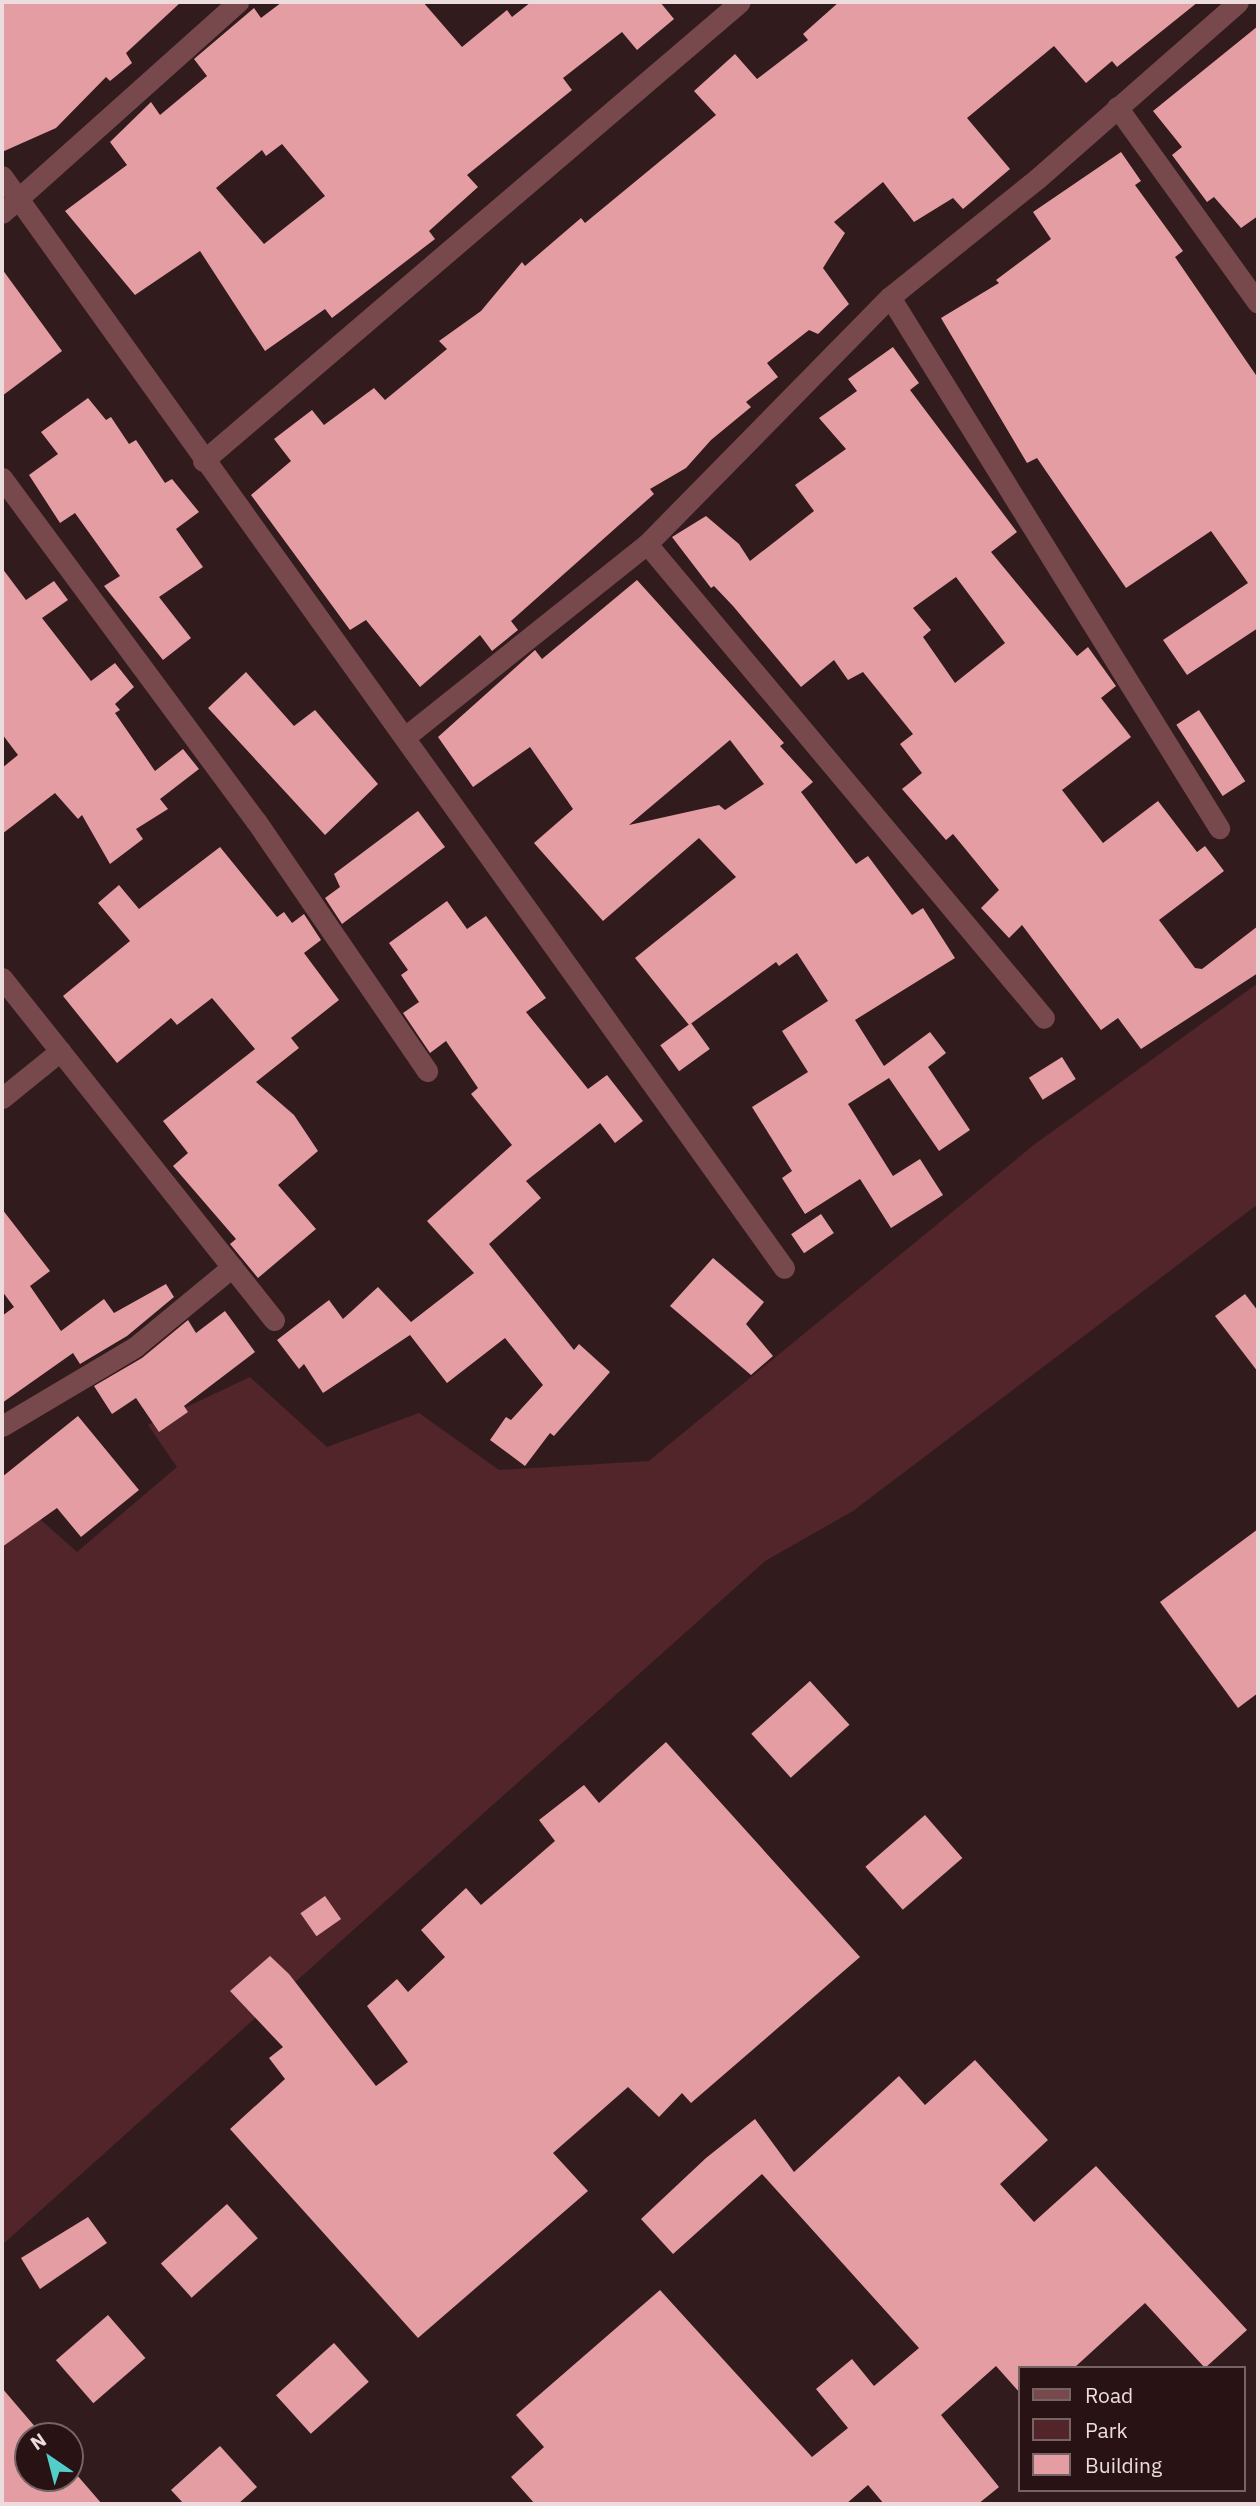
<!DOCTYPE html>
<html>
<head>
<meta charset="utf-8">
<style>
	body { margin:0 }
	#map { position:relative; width:1260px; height:2506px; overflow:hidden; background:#321b1d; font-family:"IBM Plex Sans",sans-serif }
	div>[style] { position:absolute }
	.green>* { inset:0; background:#51252a }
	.building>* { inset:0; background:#e49da3; transform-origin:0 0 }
	.street>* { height:21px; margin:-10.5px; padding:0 10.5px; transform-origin:10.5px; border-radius:10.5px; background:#77484c }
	span { translate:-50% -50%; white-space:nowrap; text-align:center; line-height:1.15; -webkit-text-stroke:7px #281214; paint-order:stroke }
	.frame { position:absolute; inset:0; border:4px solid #ecdcdd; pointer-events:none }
	.legend { position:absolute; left:1018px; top:2366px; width:228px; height:126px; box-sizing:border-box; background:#281214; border:2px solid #766364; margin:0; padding:9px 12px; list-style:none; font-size:21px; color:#ecdcdd }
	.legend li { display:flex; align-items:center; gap:14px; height:35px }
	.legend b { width:35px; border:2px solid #766364 }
	.north { position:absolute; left:14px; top:2422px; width:70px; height:70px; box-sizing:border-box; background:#281214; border:2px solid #766364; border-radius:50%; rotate:325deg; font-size:19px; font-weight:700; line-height:28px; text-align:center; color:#ecdcdd }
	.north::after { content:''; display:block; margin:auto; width:24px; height:32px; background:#54cdc8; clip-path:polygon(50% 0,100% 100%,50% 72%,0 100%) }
</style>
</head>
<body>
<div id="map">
	<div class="green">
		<div style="clip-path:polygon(1258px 983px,1258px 1204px,853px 1511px,765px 1561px,2px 2245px,2px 1537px,33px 1513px,77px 1552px,177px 1467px,148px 1425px,250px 1377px,327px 1447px,419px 1413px,499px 1470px,649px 1461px,1035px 1144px)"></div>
	</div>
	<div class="building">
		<div style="clip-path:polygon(2px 2px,181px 2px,126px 53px,132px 63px,110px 81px,106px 77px,56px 128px,2px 152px)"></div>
		<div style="clip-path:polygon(evenodd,282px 2px,423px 2px,462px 47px,507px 10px,512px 17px,531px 2px,660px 2px,674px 19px,637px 50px,622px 32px,563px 78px,572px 90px,467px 175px,478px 187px,429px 231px,435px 239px,332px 318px,325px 309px,265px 351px,200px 251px,135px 295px,65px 211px,127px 165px,110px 142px,151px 102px,160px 115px,207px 76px,194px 59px,254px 8px,261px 18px,282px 2px,282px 144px,325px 196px,264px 244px,216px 188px,262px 150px,266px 156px,282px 144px)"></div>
		<div style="clip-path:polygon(839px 2px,1198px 2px,1117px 67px,1112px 61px,1086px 83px,1054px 46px,967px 118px,1010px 169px,963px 209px,953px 198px,914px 222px,883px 182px,834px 222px,845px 233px,823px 268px,849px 304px,818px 334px,809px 330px,767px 363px,778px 377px,746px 402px,751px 407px,711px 440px,686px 468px,650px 489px,654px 494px,511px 621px,518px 630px,492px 651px,480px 635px,420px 687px,366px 620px,350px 630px,251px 495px,291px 461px,274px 439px,312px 410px,324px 425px,374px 388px,385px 400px,447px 349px,439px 341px,481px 311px,522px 262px,525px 266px,581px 218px,585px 223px,716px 115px,694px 91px,735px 54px,757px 79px,808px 40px,803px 34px)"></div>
		<div style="clip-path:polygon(1258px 26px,1258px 216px,1241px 228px,1214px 197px,1207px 202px,1172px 155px,1182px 147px,1153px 111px)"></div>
		<div style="clip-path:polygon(1121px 152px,1141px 181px,1135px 185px,1183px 251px,1175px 257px,1258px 378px,1258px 628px,1187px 675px,1163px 640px,1248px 583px,1211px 531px,1126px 588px,1037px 458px,1027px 463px,941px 318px,999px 283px,996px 280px,1051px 239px,1033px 212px)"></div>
		<div style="clip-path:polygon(2px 269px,62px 351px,2px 396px)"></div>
		<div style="clip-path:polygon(evenodd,893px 347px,919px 383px,910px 390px,1017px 532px,991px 552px,1077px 656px,1088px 647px,1116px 686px,1101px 698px,1131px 737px,1062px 790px,1103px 843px,1158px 801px,1197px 852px,1205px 846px,1224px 871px,1159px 920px,1195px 968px,1202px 969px,1258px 926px,1258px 973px,1141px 1049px,1118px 1018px,1101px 1030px,1022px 925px,1009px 938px,981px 908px,999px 890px,953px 834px,946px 840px,902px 789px,922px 773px,900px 744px,913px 734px,863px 672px,848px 680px,834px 660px,801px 687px,733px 606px,714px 586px,711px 588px,672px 537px,706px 516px,739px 544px,750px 561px,814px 511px,795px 485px,846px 449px,819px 418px,857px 391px,848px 379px,893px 347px,956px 577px,1005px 643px,955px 683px,923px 637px,931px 630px,913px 608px,956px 577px)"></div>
		<div style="clip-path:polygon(88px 398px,106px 420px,111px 417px,129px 444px,136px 440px,165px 483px,172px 479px,199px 512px,176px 529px,203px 567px,159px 597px,191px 638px,163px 660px,104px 586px,120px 576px,75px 513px,60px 523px,29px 475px,58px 454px,41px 432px)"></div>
		<div style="clip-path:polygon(2px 568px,26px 600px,54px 581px,68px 600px,42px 618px,91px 681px,115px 663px,134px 687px,115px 704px,120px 710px,115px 713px,155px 771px,183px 749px,199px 769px,160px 799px,168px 809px,136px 829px,143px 839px,110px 864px,82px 815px,78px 819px,55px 793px,2px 834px,2px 768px,18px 755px,2px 734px)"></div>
		<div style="clip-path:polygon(evenodd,637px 580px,784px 743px,780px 746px,813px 782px,801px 792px,856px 864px,868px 856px,912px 915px,923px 908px,955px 958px,855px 1020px,884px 1066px,930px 1032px,946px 1053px,928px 1067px,970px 1130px,939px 1151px,889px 1078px,848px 1104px,893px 1176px,920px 1159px,943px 1195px,891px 1228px,860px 1179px,805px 1214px,782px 1178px,792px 1171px,752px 1107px,808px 1072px,782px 1031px,828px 1001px,797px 953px,779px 966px,776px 962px,689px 1025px,635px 958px,736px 877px,699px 838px,603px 921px,534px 843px,573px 809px,530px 747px,473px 787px,438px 737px,535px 650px,542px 659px,637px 580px,730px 740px,764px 784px,725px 810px,719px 805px,629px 825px,730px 740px)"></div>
		<div style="clip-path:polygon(246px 672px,294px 726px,315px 710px,378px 784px,325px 835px,208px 708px)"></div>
		<div style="left:1199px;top:710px;width:85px;height:27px;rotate:57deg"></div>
		<div style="clip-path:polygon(418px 811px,445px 847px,342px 924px,325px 898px,340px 887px,334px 874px)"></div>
		<div style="clip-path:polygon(220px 847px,277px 917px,284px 912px,292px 923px,304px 914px,321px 940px,304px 953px,339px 1000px,291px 1038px,299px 1048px,256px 1082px,294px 1115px,318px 1151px,278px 1185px,316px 1229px,258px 1278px,230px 1244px,236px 1239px,173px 1166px,188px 1153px,163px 1121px,255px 1049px,212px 998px,177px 1025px,171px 1018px,117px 1063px,63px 996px,130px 941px,98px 903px,119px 885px,139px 909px)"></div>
		<div style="clip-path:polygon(447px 901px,467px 929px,486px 916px,546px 998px,526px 1012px,588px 1089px,607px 1075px,643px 1121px,615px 1143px,600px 1123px,526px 1181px,541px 1198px,489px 1244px,574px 1350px,579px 1344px,610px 1372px,554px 1436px,550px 1433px,525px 1466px,490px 1440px,506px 1417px,511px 1420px,543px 1385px,505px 1338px,447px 1383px,410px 1335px,323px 1393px,304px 1364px,299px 1369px,277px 1340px,329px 1300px,343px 1319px,378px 1287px,411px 1322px,474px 1273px,427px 1221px,512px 1145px,471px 1094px,478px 1088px,446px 1041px,430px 1053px,403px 1013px,419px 1002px,401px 975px,408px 970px,389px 943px)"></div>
		<div style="left:691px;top:1023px;width:32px;height:38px;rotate:54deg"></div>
		<div style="left:1062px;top:1057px;width:26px;height:39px;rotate:58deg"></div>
		<div style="clip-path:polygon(2px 1209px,50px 1271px,30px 1286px,61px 1331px,104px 1299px,114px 1313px,166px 1284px,174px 1297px,127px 1336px,80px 1364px,73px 1353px,2px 1403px,2px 1316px,14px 1307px,2px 1291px)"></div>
		<div style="left:821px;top:1214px;width:23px;height:36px;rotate:56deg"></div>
		<div style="clip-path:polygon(713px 1258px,764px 1302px,746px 1324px,773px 1356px,751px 1375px,670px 1306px)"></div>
		<div style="clip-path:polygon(1245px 1294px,1258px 1311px,1258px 1372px,1215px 1316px)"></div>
		<div style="clip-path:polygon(225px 1311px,255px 1352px,184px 1406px,188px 1412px,159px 1432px,136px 1398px,112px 1414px,94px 1386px,142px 1358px,188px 1320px,196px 1333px)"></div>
		<div style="clip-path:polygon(78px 1416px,139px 1490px,81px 1537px,57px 1508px,2px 1547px,2px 1477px)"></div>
		<div style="clip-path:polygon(1258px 1529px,1258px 1693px,1238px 1708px,1160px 1602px)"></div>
		<div style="left:810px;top:1681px;width:59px;height:79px;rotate:48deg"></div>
		<div style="clip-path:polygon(666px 1742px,860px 1957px,691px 2103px,682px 2093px,659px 2117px,628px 2087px,553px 2153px,588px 2191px,418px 2338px,230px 2129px,285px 2079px,269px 2058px,283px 2047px,230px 1991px,270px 1956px,289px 1974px,376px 2086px,408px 2062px,367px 2006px,397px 1979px,408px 1992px,445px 1957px,421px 1930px,466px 1888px,481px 1905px,555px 1841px,539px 1820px,584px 1785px,599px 1803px)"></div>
		<div style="left:925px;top:1815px;width:57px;height:79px;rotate:49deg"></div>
		<div style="left:325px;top:1896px;width:28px;height:30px;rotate:55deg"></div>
		<div style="clip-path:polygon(975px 2060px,1048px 2140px,1000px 2184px,1034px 2222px,1096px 2166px,1247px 2330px,1205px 2368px,1145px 2303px,1074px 2368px,1020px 2368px,1020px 2393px,996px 2366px,941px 2415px,999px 2487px,978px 2504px,884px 2504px,868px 2485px,846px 2504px,535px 2504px,511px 2477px,544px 2447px,516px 2415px,660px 2290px,812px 2457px,848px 2428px,816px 2389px,852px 2359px,874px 2386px,919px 2348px,762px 2174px,673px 2254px,641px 2219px,706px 2158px,755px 2119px,794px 2172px,899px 2076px,925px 2105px)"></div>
		<div style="left:227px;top:2204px;width:46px;height:89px;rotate:48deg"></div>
		<div style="clip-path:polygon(88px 2217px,107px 2243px,40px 2289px,21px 2258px)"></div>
		<div style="left:108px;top:2315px;width:57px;height:69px;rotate:49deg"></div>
		<div style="left:334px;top:2343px;width:52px;height:78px;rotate:48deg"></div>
		<div style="clip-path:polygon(2px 2388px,43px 2436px,28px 2436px,28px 2478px,70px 2478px,70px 2467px,102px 2504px,2px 2504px)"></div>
		<div style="clip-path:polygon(220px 2446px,257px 2487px,238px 2504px,184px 2504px,171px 2490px)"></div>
	</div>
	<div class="street">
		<div style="left:1117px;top:107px;width:241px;rotate:54.3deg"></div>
		<div style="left:2px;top:176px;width:1343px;rotate:54.39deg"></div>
		<div style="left:2px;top:213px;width:317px;rotate:-41.8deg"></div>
		<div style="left:890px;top:297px;width:625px;rotate:58.22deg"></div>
		<div style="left:203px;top:461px;width:706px;rotate:-40.52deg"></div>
		<div style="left:2px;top:478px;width:427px;rotate:53.5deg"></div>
		<div style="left:256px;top:821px;width:303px;rotate:55.6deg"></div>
		<div style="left:647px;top:544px;width:618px;rotate:50.05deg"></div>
		<div style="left:405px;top:737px;width:310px;rotate:-38.6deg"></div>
		<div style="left:647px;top:544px;width:346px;rotate:-45.5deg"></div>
		<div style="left:890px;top:297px;width:190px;rotate:-38.8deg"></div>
		<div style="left:1038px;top:178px;width:266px;rotate:-41.3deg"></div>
		<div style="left:2px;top:978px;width:437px;rotate:51.5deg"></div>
		<div style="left:2px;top:1098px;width:75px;rotate:-39deg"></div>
		<div style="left:2px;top:1426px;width:155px;rotate:-30.7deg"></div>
		<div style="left:135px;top:1347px;width:126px;rotate:-39.5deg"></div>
	</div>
	<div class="frame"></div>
	<ul class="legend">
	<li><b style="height:9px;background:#77484c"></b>Road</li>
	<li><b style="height:19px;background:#51252a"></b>Park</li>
	<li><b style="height:19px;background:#e49da3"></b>Building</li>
	</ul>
	<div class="north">N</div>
</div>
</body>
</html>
